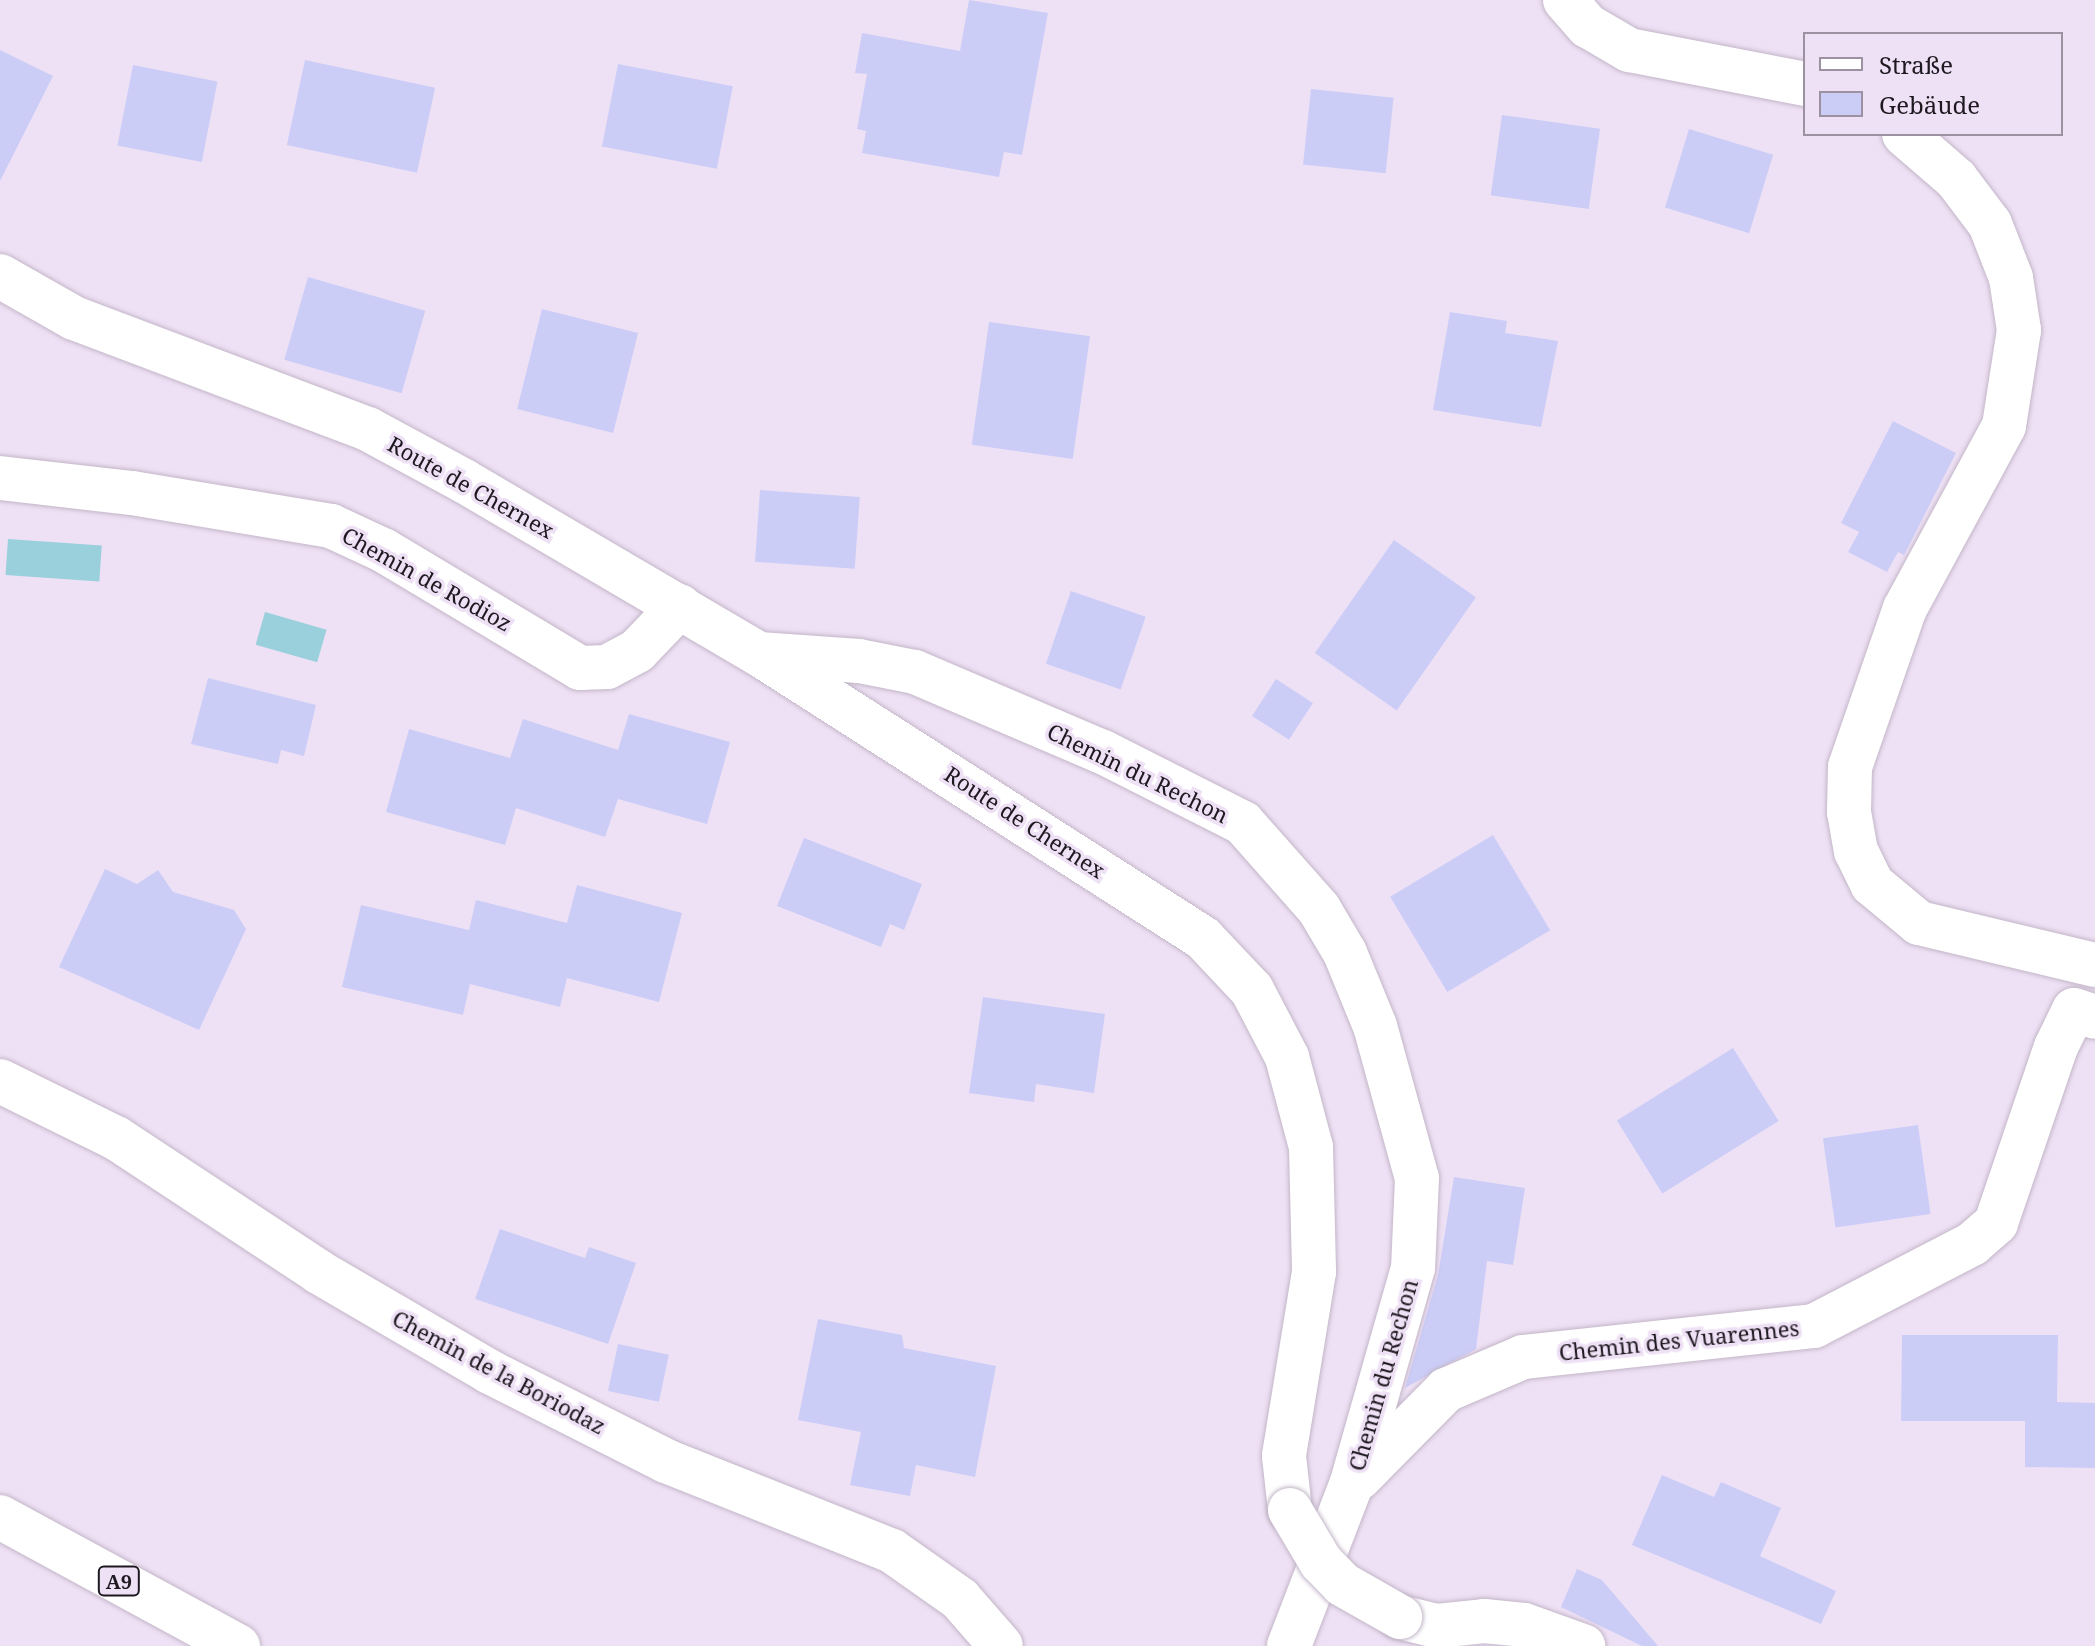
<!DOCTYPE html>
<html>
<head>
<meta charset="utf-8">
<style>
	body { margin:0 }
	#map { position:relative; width:2095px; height:1646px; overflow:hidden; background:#efe1f5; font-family:"Noto Serif",serif }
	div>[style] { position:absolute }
	.water>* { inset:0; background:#9acfdc; transform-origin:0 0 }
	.building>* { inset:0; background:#cbcdf7; transform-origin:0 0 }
	.roads { filter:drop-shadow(0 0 2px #c3b6c8) drop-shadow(0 0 2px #c3b6c8) }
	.street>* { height:44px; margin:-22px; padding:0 22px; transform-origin:22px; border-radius:22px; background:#fff }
	.secondary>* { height:44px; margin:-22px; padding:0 22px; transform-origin:22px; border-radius:22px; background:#fff }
	.highway>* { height:44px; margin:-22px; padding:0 22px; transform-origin:22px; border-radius:22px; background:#fff }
	.bridges { filter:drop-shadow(0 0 2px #c3b6c8) drop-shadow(0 0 2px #c3b6c8) }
	.secondary-bridge>* { height:44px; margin:-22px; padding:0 22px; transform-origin:22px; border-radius:22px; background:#fff }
	span { translate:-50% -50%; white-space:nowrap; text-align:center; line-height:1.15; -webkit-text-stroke:7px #efe1f5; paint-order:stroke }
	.shield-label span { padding:2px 6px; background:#efe1f5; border:2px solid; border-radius:6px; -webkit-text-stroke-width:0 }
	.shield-label { font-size:20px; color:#1e1920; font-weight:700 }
	.street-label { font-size:22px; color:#1e1920 }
	.legend { position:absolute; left:1803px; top:32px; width:260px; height:104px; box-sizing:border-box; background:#efe1f5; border:2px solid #9b91a0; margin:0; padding:10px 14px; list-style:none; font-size:24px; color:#1e1920 }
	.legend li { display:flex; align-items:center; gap:16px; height:40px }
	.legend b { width:40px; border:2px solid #9b91a0 }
</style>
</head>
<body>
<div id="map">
	<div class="water">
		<div style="left:8px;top:539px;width:94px;height:36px;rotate:4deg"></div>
		<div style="left:265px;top:612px;width:64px;height:34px;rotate:16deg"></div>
	</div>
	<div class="building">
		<div style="clip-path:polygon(969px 0,1048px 13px,1022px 155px,1004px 152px,999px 177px,862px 153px,866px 131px,857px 129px,867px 74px,855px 73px,862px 33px,960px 51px)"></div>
		<div style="clip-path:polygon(0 50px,53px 76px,0 181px)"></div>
		<div style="left:305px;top:60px;width:133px;height:87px;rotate:12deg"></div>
		<div style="left:618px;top:64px;width:117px;height:84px;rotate:11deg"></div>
		<div style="left:133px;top:65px;width:86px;height:82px;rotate:11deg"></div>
		<div style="left:1311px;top:89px;width:83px;height:76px;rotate:6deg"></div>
		<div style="left:1502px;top:115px;width:99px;height:81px;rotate:8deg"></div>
		<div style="left:1689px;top:129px;width:88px;height:82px;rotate:17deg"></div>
		<div style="left:308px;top:277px;width:122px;height:86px;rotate:16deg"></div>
		<div style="left:542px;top:309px;width:99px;height:103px;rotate:14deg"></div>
		<div style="clip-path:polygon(1450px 312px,1507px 321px,1505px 333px,1558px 341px,1541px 427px,1433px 410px)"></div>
		<div style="left:989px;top:322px;width:102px;height:124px;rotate:8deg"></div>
		<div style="clip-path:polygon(1893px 421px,1956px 453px,1904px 555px,1898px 552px,1887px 572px,1848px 552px,1859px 532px,1841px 523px)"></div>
		<div style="left:760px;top:490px;width:100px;height:72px;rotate:4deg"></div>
		<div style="left:1394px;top:540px;width:100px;height:138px;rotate:35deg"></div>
		<div style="left:1071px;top:591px;width:79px;height:77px;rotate:19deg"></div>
		<div style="clip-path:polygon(208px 678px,316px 705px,304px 756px,281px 750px,278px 764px,191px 744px)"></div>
		<div style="left:1276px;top:679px;width:44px;height:44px;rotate:33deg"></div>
		<div style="clip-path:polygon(629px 714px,730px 742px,707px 824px,618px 799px,605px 837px,516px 808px,505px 845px,386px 812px,409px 729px,510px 758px,523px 719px,618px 750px)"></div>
		<div style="left:1493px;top:835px;width:111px;height:120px;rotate:59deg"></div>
		<div style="clip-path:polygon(804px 838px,922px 884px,904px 930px,890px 924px,881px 947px,777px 906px)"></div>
		<div style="clip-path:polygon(105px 869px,137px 884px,158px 870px,173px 892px,234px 910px,246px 929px,199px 1030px,59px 967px)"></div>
		<div style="clip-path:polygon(577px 885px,682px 913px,659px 1002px,567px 978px,560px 1007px,470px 984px,463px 1015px,342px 987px,361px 905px,469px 930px,476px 900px,567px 923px)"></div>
		<div style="clip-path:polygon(983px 997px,1105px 1014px,1094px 1093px,1036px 1084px,1034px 1102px,969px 1093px)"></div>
		<div style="left:1733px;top:1048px;width:86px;height:137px;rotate:58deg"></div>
		<div style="left:1918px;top:1125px;width:90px;height:96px;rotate:82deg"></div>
		<div style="clip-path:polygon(1454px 1177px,1525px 1188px,1513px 1265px,1487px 1261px,1476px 1349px,1405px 1388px,1438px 1275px)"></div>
		<div style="clip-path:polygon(500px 1229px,585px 1258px,589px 1247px,636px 1263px,608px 1344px,475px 1299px)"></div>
		<div style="clip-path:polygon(818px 1319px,902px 1335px,904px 1348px,996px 1366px,975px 1477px,916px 1465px,910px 1496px,850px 1485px,861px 1432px,798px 1420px)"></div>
		<div style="clip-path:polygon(1902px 1335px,2058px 1335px,2057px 1402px,2095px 1403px,2095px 1468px,2025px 1467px,2025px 1421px,1901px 1421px)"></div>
		<div style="left:618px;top:1344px;width:52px;height:48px;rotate:12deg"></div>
		<div style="clip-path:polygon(1662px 1475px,1714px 1497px,1721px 1482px,1781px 1508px,1760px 1556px,1836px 1591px,1821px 1624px,1632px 1545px)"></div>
		<div style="clip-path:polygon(1577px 1569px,1602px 1580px,1658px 1646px,1642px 1646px,1561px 1607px)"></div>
	</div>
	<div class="roads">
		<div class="street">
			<div style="left:1565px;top:0;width:35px;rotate:49deg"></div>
			<div style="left:1588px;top:26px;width:48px;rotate:30.3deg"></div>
			<div style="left:1629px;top:50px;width:179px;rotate:10.9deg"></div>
			<div style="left:1904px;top:134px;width:69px;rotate:40.9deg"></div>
			<div style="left:1956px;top:179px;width:56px;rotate:52.9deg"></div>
			<div style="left:1990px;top:224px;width:58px;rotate:68.7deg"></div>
			<div style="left:2011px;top:278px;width:53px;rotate:81.3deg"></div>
			<div style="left:2019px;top:330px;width:97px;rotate:98.9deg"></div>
			<div style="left:2004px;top:426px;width:207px;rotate:118.5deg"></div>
			<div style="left:1905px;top:608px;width:168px;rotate:109.1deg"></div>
			<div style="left:1850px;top:767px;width:45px;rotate:91.3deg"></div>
			<div style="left:1849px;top:812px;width:40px;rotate:80deg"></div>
			<div style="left:1856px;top:851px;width:37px;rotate:64deg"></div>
			<div style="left:1872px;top:884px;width:61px;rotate:39.7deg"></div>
			<div style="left:1919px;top:923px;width:181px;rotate:13.4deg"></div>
			<div style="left:0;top:478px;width:133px;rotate:6.5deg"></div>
			<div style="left:132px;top:493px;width:202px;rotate:9.4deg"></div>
			<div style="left:331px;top:526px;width:57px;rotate:24.8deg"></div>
			<div style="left:383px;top:550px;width:230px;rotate:30.9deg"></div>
			<div style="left:580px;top:668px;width:27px;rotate:-2deg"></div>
			<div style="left:607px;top:667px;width:34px;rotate:-28deg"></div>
			<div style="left:637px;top:651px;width:62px;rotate:-46.3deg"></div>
			<div style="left:759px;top:654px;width:100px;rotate:4deg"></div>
			<div style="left:859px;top:661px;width:57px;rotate:11.1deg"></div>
			<div style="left:915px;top:672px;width:204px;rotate:23.1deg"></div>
			<div style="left:1103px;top:752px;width:157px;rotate:26.9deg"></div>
			<div style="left:1243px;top:823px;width:115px;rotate:48.5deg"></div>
			<div style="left:1319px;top:909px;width:51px;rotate:59.4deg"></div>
			<div style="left:1345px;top:953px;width:79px;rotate:67.7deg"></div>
			<div style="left:1375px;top:1026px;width:158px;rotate:74.6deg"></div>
			<div style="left:1417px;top:1178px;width:90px;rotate:92.5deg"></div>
			<div style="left:1413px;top:1268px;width:226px;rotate:105.9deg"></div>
			<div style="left:1351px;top:1485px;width:173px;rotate:111.1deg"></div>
			<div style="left:0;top:1081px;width:129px;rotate:26.2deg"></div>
			<div style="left:116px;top:1138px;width:243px;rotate:33.4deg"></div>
			<div style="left:319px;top:1272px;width:198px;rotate:30.3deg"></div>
			<div style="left:490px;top:1372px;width:197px;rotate:26.8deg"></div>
			<div style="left:666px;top:1461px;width:243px;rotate:21.7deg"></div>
			<div style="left:892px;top:1551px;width:83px;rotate:35.2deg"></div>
			<div style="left:960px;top:1599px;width:62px;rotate:48.9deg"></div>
			<div style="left:1359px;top:1478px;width:124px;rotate:-45.3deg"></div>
			<div style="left:1446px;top:1390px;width:84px;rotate:-23.2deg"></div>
			<div style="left:1523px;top:1357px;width:293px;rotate:-6.1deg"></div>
			<div style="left:1814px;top:1326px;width:178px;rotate:-27.4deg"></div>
			<div style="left:1972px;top:1244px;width:32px;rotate:-41deg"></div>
			<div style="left:1996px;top:1223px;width:186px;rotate:-71.2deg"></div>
			<div style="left:2056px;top:1047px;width:41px;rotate:-64.1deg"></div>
			<div style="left:2074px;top:1010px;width:22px;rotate:18deg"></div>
		</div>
		<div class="secondary">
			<div style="left:0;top:276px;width:85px;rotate:29.6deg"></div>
			<div style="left:74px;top:318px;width:314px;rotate:20.7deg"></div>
			<div style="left:368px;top:429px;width:109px;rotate:28.4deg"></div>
			<div style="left:464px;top:481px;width:342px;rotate:30.4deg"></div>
			<div style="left:759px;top:654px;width:527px;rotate:32.6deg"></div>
			<div style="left:1203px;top:938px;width:71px;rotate:46.7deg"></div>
			<div style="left:1252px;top:990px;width:76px;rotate:62.4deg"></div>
			<div style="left:1287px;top:1057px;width:93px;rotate:75.1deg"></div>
			<div style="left:1311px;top:1147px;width:125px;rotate:88.6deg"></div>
			<div style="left:1314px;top:1272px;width:186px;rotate:99.3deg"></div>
			<div style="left:1284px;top:1456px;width:54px;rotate:83.7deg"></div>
			<div style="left:1400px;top:1617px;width:38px;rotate:14deg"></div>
			<div style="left:1437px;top:1626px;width:47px;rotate:-6.1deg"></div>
			<div style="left:1484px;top:1621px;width:40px;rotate:5.7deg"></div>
			<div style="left:1524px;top:1625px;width:63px;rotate:19.6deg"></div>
		</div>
		<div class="highway">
			<div style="left:0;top:1517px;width:271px;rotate:28.5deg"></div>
		</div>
	</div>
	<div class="bridges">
		<div class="secondary-bridge">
			<div style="left:1290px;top:1510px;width:61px;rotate:59.2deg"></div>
			<div style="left:1321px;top:1562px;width:30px;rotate:46deg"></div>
			<div style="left:1342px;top:1584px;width:67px;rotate:29.6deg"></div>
		</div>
	</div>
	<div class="shield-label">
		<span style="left:119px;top:1581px">A9</span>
	</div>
	<div class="street-label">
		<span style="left:471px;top:487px;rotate:29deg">Route de Chernex</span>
		<span style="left:427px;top:579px;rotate:29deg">Chemin de Rodioz</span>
		<span style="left:1138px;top:773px;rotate:26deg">Chemin du Rechon</span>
		<span style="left:1025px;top:822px;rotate:33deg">Route de Chernex</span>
		<span style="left:1679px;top:1340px;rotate:-6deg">Chemin des Vuarennes</span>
		<span style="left:499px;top:1372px;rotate:28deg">Chemin de la Boriodaz</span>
		<span style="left:1383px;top:1375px;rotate:-74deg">Chemin du Rechon</span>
	</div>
	<ul class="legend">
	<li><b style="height:10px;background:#fff"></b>Straße</li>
	<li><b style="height:22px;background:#cbcdf7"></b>Gebäude</li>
	</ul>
</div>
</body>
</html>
